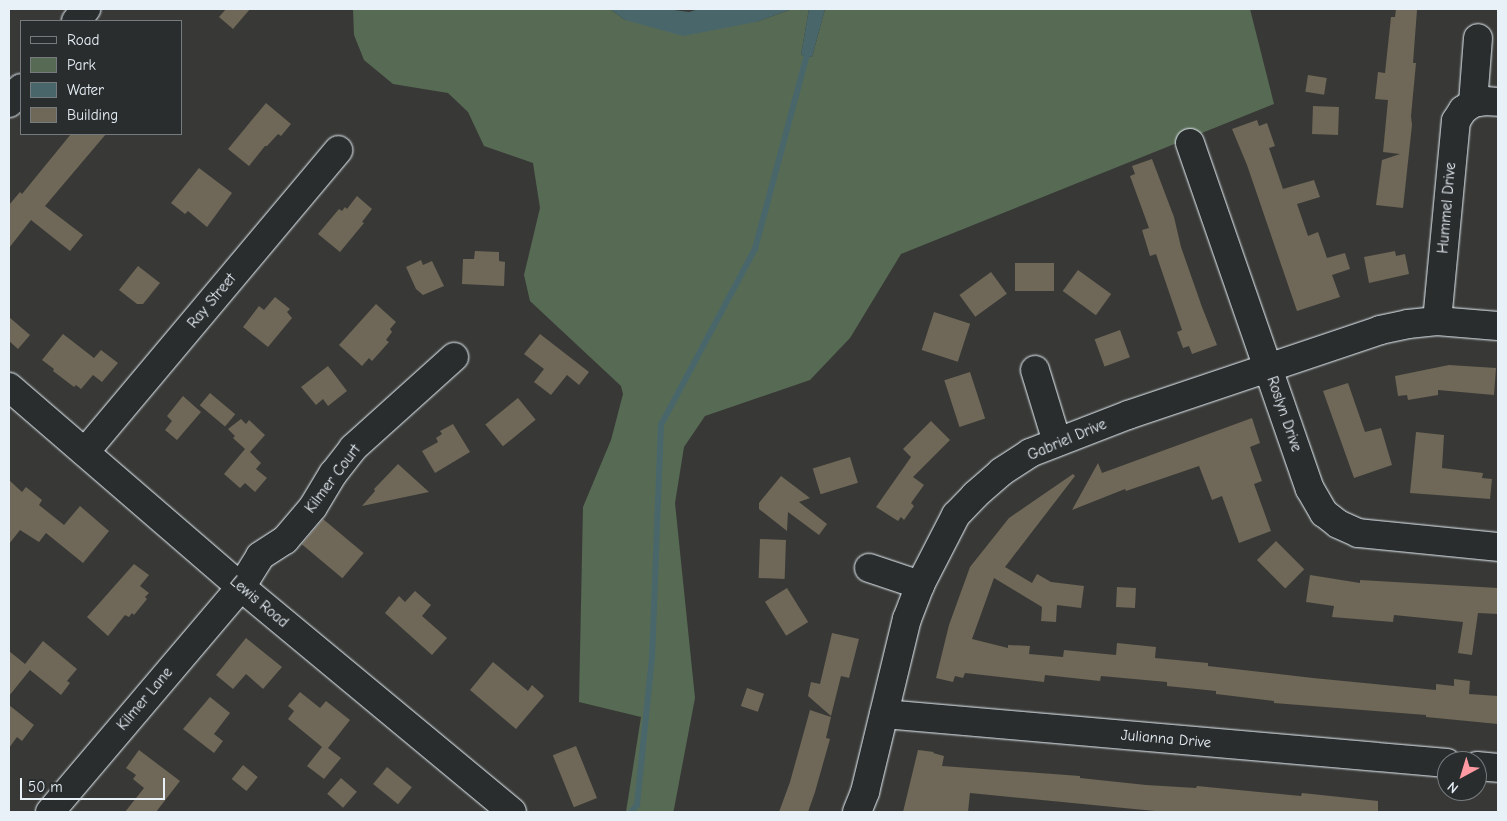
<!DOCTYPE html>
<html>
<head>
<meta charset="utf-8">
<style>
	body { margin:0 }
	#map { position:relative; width:1507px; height:821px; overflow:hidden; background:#383936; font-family:"Comic Neue",sans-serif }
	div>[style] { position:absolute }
	.green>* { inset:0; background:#576a54 }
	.water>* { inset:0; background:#49676b }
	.stream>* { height:5.5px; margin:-2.75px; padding:0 2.75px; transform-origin:2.75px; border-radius:2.75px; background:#49676b }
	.building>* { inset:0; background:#6f6757; transform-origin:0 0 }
	.roads { filter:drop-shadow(0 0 1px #e8f1f8) drop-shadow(0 0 1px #e8f1f8) }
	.minor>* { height:28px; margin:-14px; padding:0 14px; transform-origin:14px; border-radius:14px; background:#2a2d2e }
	span { translate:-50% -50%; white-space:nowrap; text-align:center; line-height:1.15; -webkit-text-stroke:4px #2a2d2e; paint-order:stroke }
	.street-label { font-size:15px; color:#e8f1f8 }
	.frame { position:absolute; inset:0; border:10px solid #e8f1f8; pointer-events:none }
	.legend { position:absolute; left:20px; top:20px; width:162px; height:115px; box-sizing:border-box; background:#2a2d2e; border:1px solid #767b7f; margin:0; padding:6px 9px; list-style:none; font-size:15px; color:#e8f1f8 }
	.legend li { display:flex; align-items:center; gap:10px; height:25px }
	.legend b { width:25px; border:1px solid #767b7f }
	.north { position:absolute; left:1437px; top:751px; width:50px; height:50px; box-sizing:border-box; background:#2a2d2e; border:1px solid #767b7f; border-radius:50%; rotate:219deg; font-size:14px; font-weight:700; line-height:20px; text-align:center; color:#e8f1f8 }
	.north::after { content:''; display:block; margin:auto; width:18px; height:22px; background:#ff9aa2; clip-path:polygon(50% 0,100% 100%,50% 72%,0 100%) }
	.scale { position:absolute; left:20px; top:778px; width:145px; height:22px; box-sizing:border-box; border:2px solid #e8f1f8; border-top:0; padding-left:6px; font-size:15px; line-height:18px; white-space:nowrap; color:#e8f1f8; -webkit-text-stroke:4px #2a2d2e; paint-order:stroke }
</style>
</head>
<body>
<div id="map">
	<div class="green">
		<div style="clip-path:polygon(353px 9px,610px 9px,625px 20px,756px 22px,792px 9px,809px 9px,801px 55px,812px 57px,825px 9px,1250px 9px,1274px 104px,901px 254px,850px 338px,810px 380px,705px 416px,684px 447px,675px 503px,695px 698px,674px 809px,673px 812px,626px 812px,641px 717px,579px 702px,583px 507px,611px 440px,623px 394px,621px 386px,530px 301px,524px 275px,540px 208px,533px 163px,484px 146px,468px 112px,448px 93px,393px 84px,364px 60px,354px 35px)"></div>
	</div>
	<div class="water">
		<div style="clip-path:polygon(610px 9px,666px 9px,689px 12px,699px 9px,792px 9px,756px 22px,683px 36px,625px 20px)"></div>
		<div style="clip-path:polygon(809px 9px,825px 9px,812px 57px,801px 55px)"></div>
	</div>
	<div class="stream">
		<div style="left:631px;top:812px;width:9px;rotate:-49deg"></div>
		<div style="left:637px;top:805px;width:148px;rotate:-84.2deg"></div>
		<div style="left:652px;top:658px;width:233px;rotate:-87.8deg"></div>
		<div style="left:661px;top:425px;width:200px;rotate:-61.9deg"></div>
		<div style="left:755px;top:249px;width:205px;rotate:-75deg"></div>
	</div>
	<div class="building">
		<div style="clip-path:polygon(226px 9px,250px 9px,233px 29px,219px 17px)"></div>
		<div style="clip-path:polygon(1396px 9px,1417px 10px,1413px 63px,1416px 63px,1411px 116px,1412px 125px,1403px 208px,1376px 205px,1382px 160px,1400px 154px,1383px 152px,1388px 100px,1375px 99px,1378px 72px,1385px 73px,1391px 17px,1395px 17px)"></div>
		<div style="left:1308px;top:75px;width:19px;height:17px;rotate:9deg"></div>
		<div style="clip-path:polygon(266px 103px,291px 124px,281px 136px,278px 134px,267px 146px,265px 146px,249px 166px,228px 149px)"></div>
		<div style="left:1313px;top:106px;width:26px;height:28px;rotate:2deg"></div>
		<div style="clip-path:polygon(1257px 120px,1259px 126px,1267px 123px,1275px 146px,1269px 148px,1283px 189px,1314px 180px,1320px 197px,1297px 204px,1308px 236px,1318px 232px,1327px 258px,1345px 253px,1350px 269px,1332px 275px,1340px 297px,1297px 311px,1247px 165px,1232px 129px)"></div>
		<div style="clip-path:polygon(71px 134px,106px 134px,45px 206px,83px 235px,70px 251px,31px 220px,9px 248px,9px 205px,20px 192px,22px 194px)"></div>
		<div style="clip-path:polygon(1152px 159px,1174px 217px,1181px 247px,1202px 307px,1217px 345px,1192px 354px,1189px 346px,1183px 348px,1177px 332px,1182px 330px,1156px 254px,1150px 256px,1142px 230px,1149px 228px,1130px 176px,1135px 174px,1132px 166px)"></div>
		<div style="clip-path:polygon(199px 168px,232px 193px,207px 227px,188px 211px,185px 214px,171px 203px)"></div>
		<div style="clip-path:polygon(357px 196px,372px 209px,362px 222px,364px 223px,340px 252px,318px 234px,339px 209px,342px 211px,345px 207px,347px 209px)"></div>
		<div style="clip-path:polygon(475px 251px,499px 252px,499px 261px,505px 262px,504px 286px,462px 284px,463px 259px,474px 259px)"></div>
		<div style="clip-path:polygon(1395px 251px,1396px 256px,1405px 254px,1409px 274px,1369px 283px,1364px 257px)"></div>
		<div style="clip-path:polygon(421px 260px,423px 265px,432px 261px,444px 286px,423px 295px,416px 289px,406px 267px)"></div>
		<div style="left:1015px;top:263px;width:39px;height:28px"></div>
		<div style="clip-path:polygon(138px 266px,160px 283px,143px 304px,137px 304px,119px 290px)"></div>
		<div style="left:1078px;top:270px;width:41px;height:26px;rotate:36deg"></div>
		<div style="left:991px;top:272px;width:27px;height:39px;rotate:54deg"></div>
		<div style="clip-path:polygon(275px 297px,290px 309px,287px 312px,292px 318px,268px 347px,243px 327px,259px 306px,264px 310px)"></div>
		<div style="clip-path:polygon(376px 304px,396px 322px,390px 329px,392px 332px,386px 340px,389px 342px,372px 361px,369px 358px,362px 366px,339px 345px)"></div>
		<div style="left:934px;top:312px;width:38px;height:40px;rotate:18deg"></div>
		<div style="clip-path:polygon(9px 317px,30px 335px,18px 349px,9px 341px)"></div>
		<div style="left:1120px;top:330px;width:29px;height:27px;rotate:70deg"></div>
		<div style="clip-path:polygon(63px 334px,94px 358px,101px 350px,118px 363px,102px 382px,93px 375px,81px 389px,76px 385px,74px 387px,53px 371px,54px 369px,42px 360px)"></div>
		<div style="clip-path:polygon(540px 334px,589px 372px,579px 385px,567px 375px,551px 395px,534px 382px,544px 369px,524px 354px)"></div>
		<div style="clip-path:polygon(1449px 365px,1496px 368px,1494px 395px,1438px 390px,1438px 395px,1408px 400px,1407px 395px,1398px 396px,1395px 376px)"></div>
		<div style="clip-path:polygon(328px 366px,347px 391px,328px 406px,323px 399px,316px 405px,301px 387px)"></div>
		<div style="left:970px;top:372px;width:49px;height:27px;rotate:72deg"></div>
		<div style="clip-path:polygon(1348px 383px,1365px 432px,1381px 428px,1392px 465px,1354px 478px,1323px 391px)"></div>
		<div style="left:210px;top:393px;width:33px;height:16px;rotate:40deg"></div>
		<div style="clip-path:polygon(183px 396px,201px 412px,177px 440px,165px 430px,172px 421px,167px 416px)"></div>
		<div style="left:518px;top:398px;width:28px;height:42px;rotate:51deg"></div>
		<div style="clip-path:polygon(1252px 418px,1260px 443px,1250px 447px,1262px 481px,1254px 484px,1271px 531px,1239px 543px,1222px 496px,1212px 500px,1199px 466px,1126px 491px,1125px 489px,1072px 510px,1098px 463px,1102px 473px)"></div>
		<div style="clip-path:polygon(241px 419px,246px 424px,249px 420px,265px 435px,250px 452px,261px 463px,256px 469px,267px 478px,255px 492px,245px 483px,240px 488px,224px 474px,245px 449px,233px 438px,235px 436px,228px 429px)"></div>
		<div style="clip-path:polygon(931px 421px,950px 440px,913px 477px,924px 485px,911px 503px,914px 506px,904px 520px,901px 517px,898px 521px,876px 507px,911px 457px,903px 449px)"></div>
		<div style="clip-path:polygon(453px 424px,470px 452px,435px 473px,422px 451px,438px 442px,436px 438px,442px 434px,440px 431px)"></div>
		<div style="clip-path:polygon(1416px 432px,1444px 435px,1442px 468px,1483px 473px,1482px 478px,1492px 479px,1490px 499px,1410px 493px)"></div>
		<div style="left:850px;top:457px;width:27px;height:39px;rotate:73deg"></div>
		<div style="clip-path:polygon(398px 464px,429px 492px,362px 506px,375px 491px,374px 489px)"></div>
		<div style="clip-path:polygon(1073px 474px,1075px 476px,1005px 567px,1032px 583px,1037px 574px,1051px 582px,1084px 586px,1081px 608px,1057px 605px,1056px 622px,1041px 621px,1042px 607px,994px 578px,972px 639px,1008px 648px,1008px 645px,1030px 646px,1029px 654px,1063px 657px,1064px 650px,1116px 655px,1117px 643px,1156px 647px,1155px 658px,1208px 663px,1208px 666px,1313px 678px,1436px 690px,1436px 684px,1454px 686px,1454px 679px,1470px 681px,1469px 694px,1498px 696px,1498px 724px,1426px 717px,1426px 715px,1274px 703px,1274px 701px,1216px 694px,1216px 691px,1167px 686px,1167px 682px,1101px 676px,1100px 681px,1045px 675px,1044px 682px,965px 673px,963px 678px,955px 676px,953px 682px,936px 678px,949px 625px,970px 567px,1009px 518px)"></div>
		<div style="clip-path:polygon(781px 476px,810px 498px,799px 502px,827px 524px,819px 535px,788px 512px,787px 531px,759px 509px,759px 503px)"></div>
		<div style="clip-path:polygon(9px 480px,22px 492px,26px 487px,42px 500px,39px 505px,64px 525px,80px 506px,109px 531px,83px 563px,46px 533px,39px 542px,20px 530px,9px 544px)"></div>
		<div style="left:323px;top:519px;width:53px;height:33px;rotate:40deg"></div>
		<div style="left:760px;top:539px;width:26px;height:39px;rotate:2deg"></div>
		<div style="left:1276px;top:541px;width:40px;height:27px;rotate:45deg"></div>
		<div style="clip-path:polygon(134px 564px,149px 575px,140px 586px,149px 593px,145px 597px,147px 599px,134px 615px,132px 613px,129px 617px,125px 615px,108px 636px,87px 617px)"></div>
		<div style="clip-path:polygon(1310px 575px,1360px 583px,1360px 580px,1498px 588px,1498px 614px,1478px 613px,1472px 655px,1458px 653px,1463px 622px,1394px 615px,1393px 622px,1332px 617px,1334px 606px,1306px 602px)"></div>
		<div style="left:1117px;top:587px;width:19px;height:20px;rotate:3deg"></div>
		<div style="left:787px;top:588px;width:40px;height:26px;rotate:58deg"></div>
		<div style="clip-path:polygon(415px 591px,431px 605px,422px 616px,447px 638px,432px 655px,385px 613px,399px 596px,405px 602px)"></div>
		<div style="clip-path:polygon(832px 633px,859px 639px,849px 678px,841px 676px,831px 716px,808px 696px,811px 682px,820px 684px)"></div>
		<div style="clip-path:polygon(246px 638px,282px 667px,263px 689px,246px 674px,233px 689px,216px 675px)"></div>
		<div style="clip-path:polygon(43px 641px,77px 669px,67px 681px,70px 683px,61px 695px,30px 670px,9px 696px,9px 651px,25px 664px)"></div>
		<div style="clip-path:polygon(493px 662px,528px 691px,532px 685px,544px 696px,516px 729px,470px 690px)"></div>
		<div style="left:747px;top:688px;width:18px;height:19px;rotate:19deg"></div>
		<div style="clip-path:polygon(300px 692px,320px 708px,326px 701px,350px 720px,328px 748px,341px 758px,324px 779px,307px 766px,322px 747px,288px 719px,294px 711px,288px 706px)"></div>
		<div style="clip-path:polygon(210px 697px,230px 713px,214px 734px,223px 741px,214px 753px,183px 729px)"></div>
		<div style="clip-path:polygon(9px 705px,34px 725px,22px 741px,17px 737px,9px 748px)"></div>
		<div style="clip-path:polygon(810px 710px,831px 717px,826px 738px,830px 739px,815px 792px,808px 812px,779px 812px,790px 782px)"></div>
		<div style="left:576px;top:746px;width:56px;height:25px;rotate:68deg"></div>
		<div style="clip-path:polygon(139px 750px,180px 781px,156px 812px,125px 812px,144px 788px,133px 779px,136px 775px,126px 768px)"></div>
		<div style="clip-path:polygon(918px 750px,934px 752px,933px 753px,944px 756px,942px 766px,1080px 776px,1080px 778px,1146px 785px,1196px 788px,1197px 786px,1301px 796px,1302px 793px,1378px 801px,1378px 812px,1165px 812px,970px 793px,968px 812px,903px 812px)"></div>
		<div style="left:243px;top:765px;width:19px;height:18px;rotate:39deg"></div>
		<div style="left:387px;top:767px;width:32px;height:22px;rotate:39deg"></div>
		<div style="left:341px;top:778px;width:21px;height:21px;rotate:41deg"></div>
	</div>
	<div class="roads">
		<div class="minor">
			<div style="left:76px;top:21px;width:16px;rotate:-50deg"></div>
			<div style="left:9px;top:103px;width:19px;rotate:-51deg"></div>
			<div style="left:1473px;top:103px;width:65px;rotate:-85.6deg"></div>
			<div style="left:1190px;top:143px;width:366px;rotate:70.9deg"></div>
			<div style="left:1310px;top:489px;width:28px;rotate:60deg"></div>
			<div style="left:1324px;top:513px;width:18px;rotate:38deg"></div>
			<div style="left:1338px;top:524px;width:22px;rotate:24deg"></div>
			<div style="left:1358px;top:533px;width:141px;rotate:5.7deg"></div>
			<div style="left:1437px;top:321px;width:201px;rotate:-84.6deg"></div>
			<div style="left:1456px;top:121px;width:13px;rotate:-58deg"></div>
			<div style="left:1463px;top:110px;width:12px;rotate:-35deg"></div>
			<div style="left:1473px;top:103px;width:12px;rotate:-9deg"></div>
			<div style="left:1485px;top:101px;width:13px;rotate:4deg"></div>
			<div style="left:1035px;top:370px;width:75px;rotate:73deg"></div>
			<div style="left:9px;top:387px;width:306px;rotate:40.8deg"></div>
			<div style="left:241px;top:587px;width:352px;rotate:39.7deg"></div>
			<div style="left:85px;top:452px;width:394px;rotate:-50deg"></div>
			<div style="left:869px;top:568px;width:54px;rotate:18.4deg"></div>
			<div style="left:884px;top:714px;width:565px;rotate:4.97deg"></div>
			<div style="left:1477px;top:766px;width:21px;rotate:5deg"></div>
			<div style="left:50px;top:812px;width:295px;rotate:-49.7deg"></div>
			<div style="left:241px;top:587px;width:36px;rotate:-58deg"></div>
			<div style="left:260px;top:556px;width:30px;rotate:-33deg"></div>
			<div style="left:285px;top:540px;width:43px;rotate:-49.7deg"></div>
			<div style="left:313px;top:507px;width:39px;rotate:-59deg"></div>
			<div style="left:333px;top:474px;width:33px;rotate:-52deg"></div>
			<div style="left:353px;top:448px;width:136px;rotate:-42deg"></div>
			<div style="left:857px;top:812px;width:22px;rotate:-68deg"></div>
			<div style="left:865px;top:792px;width:178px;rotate:-76.4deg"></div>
			<div style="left:907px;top:619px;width:36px;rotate:-69deg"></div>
			<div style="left:920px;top:585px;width:79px;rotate:-62.8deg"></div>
			<div style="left:956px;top:515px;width:28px;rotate:-46deg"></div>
			<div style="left:975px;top:495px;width:35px;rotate:-41deg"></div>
			<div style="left:1001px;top:472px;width:35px;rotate:-33deg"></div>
			<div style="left:1030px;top:453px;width:105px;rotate:-21.2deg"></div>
			<div style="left:1128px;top:415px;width:266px;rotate:-18.6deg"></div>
			<div style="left:1380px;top:330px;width:29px;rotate:-12deg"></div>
			<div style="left:1408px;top:324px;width:29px;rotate:-6deg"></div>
			<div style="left:1437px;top:321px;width:61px;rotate:4.7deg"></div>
		</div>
	</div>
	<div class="street-label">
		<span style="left:1447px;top:208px;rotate:-85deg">Hummel Drive</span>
		<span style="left:212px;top:301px;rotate:-50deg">Ray Street</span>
		<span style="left:1284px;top:414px;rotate:71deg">Roslyn Drive</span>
		<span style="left:1067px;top:440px;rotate:-23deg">Gabriel Drive</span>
		<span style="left:333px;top:479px;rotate:-53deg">Kilmer Court</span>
		<span style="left:259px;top:602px;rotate:40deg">Lewis Road</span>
		<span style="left:145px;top:699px;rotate:-50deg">Kilmer Lane</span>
		<span style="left:1166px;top:739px;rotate:5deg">Julianna Drive</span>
	</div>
	<div class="frame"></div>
	<ul class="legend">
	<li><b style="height:6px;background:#2a2d2e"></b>Road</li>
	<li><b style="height:14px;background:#576a54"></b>Park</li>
	<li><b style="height:14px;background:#49676b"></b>Water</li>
	<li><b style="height:14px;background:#6f6757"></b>Building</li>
	</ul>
	<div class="north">N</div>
	<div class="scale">50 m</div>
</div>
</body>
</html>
